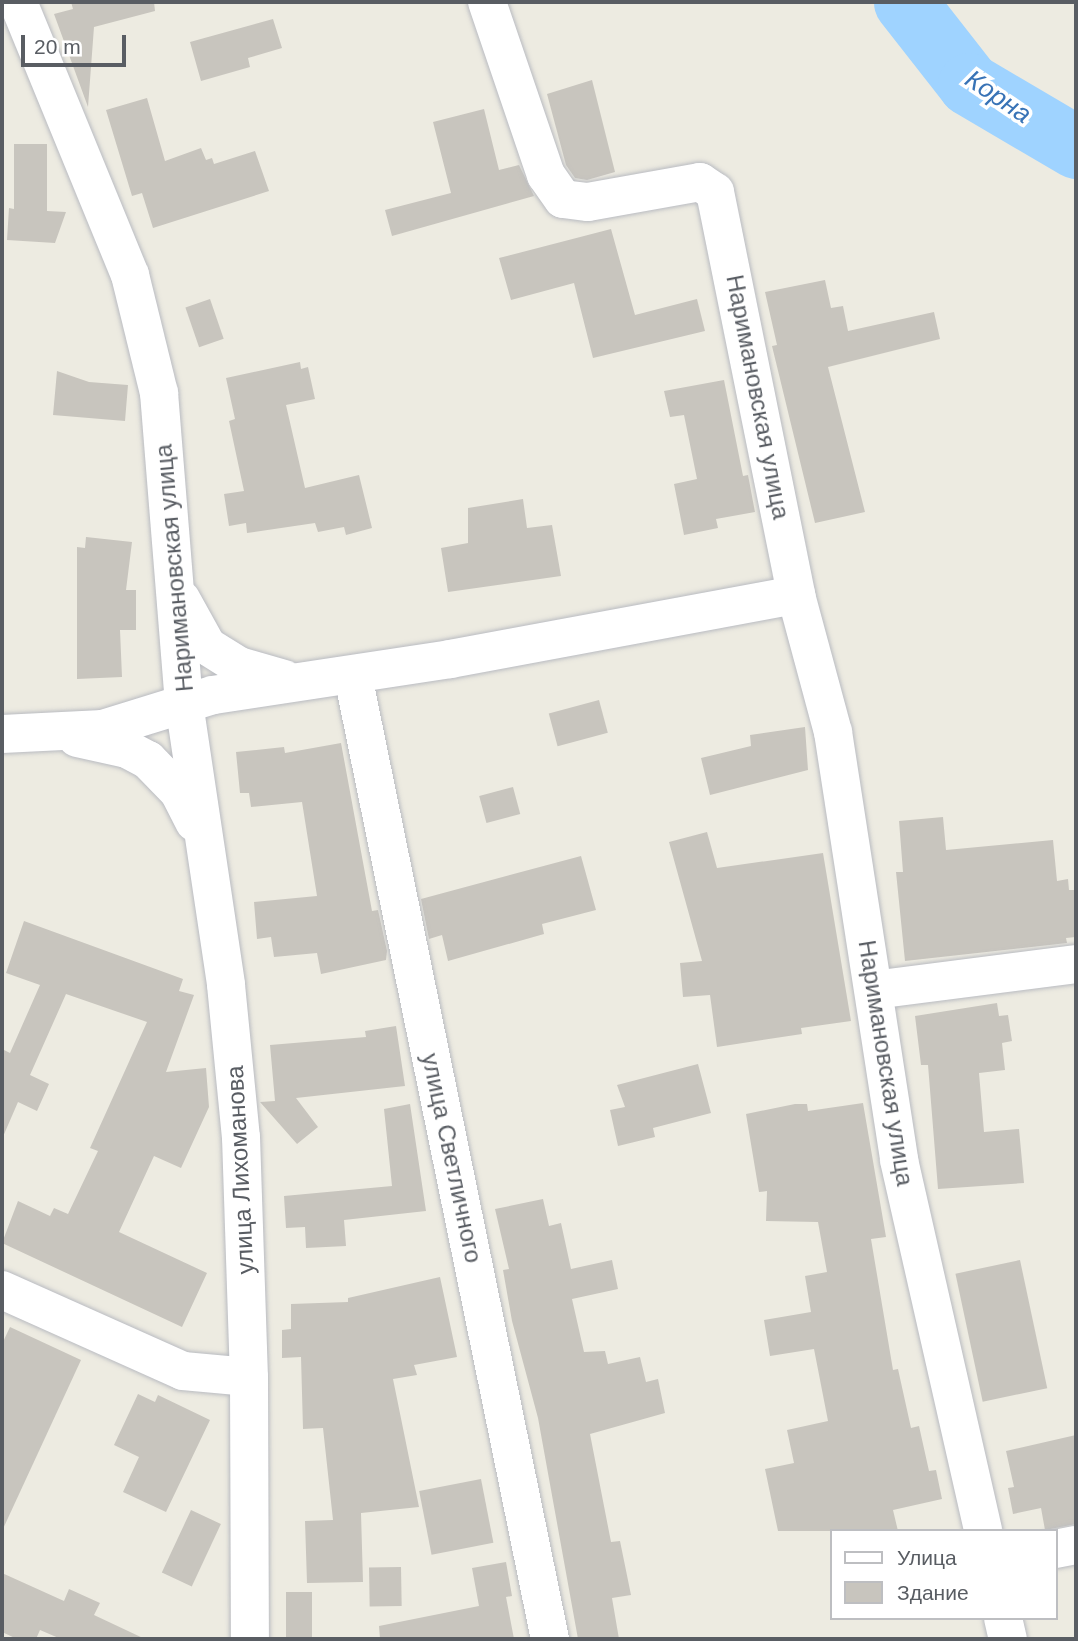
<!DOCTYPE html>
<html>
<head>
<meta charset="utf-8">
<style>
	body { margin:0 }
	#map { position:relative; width:1078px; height:1641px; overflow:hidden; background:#edebe1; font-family:Helvetica,sans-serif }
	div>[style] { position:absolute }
	.river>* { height:63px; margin:-31.5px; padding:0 31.5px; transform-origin:31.5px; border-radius:31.5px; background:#9fd3ff }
	.building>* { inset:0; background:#c8c5be; transform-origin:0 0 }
	.roads { filter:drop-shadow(0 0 2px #b9bbc1) drop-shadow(0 0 2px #b9bbc1) }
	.minor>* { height:38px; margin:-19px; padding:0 19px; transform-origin:19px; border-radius:19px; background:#fff }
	span { translate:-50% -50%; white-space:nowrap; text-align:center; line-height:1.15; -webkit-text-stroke:7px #fff; paint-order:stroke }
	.street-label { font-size:24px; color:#595d63 }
	.water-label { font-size:26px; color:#3873b6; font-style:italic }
	.frame { position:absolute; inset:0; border:4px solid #595d63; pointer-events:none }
	.legend { position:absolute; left:830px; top:1529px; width:228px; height:91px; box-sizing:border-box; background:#fff; border:2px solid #bdbec1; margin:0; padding:9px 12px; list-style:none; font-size:21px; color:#595d63 }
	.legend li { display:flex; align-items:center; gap:14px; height:35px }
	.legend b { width:35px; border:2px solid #bdbec1 }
	.scale { position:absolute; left:21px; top:35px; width:105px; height:32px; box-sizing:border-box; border:4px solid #595d63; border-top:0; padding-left:9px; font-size:21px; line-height:24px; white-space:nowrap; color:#595d63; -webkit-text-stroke:5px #fff; paint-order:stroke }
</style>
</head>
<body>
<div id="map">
	<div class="river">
		<div style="left:905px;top:2px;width:104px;rotate:52deg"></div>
		<div style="left:969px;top:84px;width:124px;rotate:30.5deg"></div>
	</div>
	<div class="building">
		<div style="clip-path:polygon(71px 2px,154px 2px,155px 11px,94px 27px,88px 107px,54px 14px,73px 9px)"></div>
		<div style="clip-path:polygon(273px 19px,282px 48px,248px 58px,250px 67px,201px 81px,190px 42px)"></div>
		<div style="clip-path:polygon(592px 80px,615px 172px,587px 180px,575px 178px,566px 165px,547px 94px)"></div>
		<div style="clip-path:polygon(147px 98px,165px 161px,201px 148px,206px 160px,212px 158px,214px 164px,255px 151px,269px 191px,153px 228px,142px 193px,132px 196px,106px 110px)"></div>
		<div style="clip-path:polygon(484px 109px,499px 170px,519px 165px,534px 196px,392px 236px,385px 210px,451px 193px,433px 122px)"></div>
		<div style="clip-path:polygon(14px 144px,47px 144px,47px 211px,66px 212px,55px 243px,7px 240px,9px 208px,14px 209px)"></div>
		<div style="clip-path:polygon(611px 229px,635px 315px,697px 299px,705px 331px,593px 358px,574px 283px,511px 300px,499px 258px)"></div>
		<div style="clip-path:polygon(825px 280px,831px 308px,843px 306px,848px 331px,934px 312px,940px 339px,828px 367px,865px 512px,815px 523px,772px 346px,777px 345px,765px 292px)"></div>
		<div style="left:210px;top:299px;width:42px;height:26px;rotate:71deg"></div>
		<div style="clip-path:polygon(300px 362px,301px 369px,308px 367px,315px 399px,286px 405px,305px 488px,359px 475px,372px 528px,346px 535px,344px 527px,318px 532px,315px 523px,247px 533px,246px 523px,229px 526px,224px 494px,244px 491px,229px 421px,235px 419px,226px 378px)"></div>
		<div style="clip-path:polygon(57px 371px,89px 382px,128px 385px,125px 421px,53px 415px)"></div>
		<div style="clip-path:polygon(724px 380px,743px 476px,748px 475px,755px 512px,716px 519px,718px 528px,684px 535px,674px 484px,697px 479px,684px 415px,670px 417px,664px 391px)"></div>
		<div style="clip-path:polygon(523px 499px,527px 528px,552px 525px,561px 576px,448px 592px,441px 548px,468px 543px,468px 508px)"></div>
		<div style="clip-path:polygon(86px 537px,132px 542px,126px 590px,136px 590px,136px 630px,120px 630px,122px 677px,77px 679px,77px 547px,85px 548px)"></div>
		<div style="left:599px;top:700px;width:34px;height:52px;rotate:75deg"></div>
		<div style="clip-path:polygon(805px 727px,808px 770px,710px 795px,701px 758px,751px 746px,750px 735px)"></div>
		<div style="clip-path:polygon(341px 743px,372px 911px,378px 910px,387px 951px,386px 960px,321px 974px,317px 953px,274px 957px,271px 937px,257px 939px,254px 902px,317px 896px,302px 802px,251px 807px,249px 793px,240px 793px,236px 752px,284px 747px,285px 753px)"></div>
		<div style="left:513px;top:787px;width:28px;height:35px;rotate:75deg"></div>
		<div style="clip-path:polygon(943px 817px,946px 850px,1053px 840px,1057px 881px,1068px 879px,1069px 890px,1076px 890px,1076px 937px,1066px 938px,1067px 943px,905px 961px,896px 872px,903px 872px,899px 821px)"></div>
		<div style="clip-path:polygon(707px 832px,717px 868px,823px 853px,851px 1021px,801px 1028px,802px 1034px,717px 1047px,710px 995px,683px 997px,680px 963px,702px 961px,669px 842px)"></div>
		<div style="clip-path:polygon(581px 856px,596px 910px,542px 924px,544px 934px,448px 961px,442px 935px,429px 939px,421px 899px)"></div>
		<div style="clip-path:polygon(24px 921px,183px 979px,179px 991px,194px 995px,166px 1072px,206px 1068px,209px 1107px,181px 1168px,154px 1156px,119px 1232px,207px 1273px,182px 1327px,2px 1243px,18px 1201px,50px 1216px,54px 1208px,68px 1214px,98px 1151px,90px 1148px,147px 1022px,66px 994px,30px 1075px,49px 1084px,37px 1111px,18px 1102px,2px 1139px,2px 1049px,10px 1053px,40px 985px,6px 973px)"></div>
		<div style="clip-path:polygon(997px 1003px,999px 1016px,1008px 1015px,1012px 1041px,1002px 1043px,1005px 1070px,979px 1073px,984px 1132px,1019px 1129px,1024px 1183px,938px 1189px,928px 1065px,921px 1065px,915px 1016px)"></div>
		<div style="clip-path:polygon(396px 1026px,405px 1086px,296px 1098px,318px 1127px,297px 1144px,260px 1102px,275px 1101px,270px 1045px,366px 1037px,365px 1031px)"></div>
		<div style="clip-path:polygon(698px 1064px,711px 1113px,653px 1128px,655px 1137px,618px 1146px,610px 1110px,625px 1107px,617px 1085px)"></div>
		<div style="clip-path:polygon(863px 1103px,886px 1237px,871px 1239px,893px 1370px,898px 1369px,911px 1428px,919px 1426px,929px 1471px,936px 1470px,942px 1499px,893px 1510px,898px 1531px,778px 1531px,765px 1469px,794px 1463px,787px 1430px,828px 1421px,814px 1349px,770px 1356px,764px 1320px,811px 1312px,805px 1276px,827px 1272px,818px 1222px,766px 1221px,767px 1191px,759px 1192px,746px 1114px,795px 1104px,807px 1104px,808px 1111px)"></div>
		<div style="clip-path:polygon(410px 1104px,426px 1211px,344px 1220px,346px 1246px,306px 1248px,305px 1227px,286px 1228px,284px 1196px,392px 1186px,384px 1109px)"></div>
		<div style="clip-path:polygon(543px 1199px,549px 1226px,561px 1223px,571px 1269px,612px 1260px,618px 1289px,572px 1299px,584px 1352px,605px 1351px,608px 1364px,640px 1357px,646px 1382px,658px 1379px,665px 1413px,590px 1434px,611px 1542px,620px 1541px,631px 1595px,612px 1598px,619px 1639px,578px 1639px,538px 1418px,512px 1321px,503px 1270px,509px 1269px,495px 1209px)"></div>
		<div style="left:1020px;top:1260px;width:131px;height:66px;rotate:78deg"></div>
		<div style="clip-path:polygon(440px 1277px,457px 1357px,414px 1365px,417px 1375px,393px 1379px,419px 1507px,361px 1513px,363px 1582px,307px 1583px,305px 1521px,333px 1520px,323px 1428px,303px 1429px,301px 1357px,282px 1358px,282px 1330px,291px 1329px,291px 1304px,348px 1302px,348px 1298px)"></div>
		<div style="clip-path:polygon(10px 1327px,81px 1360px,2px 1531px,2px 1344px)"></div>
		<div style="clip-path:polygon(138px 1394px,155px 1402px,158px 1395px,210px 1420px,166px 1512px,123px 1492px,139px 1457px,114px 1445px)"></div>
		<div style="clip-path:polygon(1076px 1435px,1076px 1524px,1045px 1530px,1041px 1508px,1013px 1514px,1008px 1488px,1014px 1487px,1006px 1451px)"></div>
		<div style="left:481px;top:1479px;width:65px;height:63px;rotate:79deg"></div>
		<div style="left:191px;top:1510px;width:33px;height:69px;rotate:25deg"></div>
		<div style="clip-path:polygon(506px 1562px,512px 1596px,506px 1597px,514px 1639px,380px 1639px,379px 1626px,479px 1606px,472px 1568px)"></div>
		<div style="left:401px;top:1567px;width:39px;height:32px;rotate:89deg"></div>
		<div style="clip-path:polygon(2px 1573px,64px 1601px,69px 1589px,100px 1603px,94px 1615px,145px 1639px,61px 1639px,40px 1630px,36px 1639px,17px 1639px,2px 1632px)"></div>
		<div style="left:286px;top:1592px;width:26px;height:47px"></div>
	</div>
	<div class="roads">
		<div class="minor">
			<div style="left:18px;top:2px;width:295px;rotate:67.7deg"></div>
			<div style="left:130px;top:275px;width:122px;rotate:76.2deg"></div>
			<div style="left:159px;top:393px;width:311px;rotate:85.4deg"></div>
			<div style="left:184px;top:703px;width:285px;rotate:81.5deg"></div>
			<div style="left:226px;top:985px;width:153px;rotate:84.4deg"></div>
			<div style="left:241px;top:1137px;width:240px;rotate:88.1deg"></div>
			<div style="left:249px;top:1377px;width:262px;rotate:89.8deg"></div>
			<div style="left:487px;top:2px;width:183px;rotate:71.2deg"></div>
			<div style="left:546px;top:175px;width:29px;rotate:55deg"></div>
			<div style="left:563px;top:199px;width:25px;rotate:7deg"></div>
			<div style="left:588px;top:202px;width:114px;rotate:-10.1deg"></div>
			<div style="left:700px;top:182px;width:18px;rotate:34deg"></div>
			<div style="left:715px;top:192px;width:411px;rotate:78.6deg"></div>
			<div style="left:181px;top:599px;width:54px;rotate:61deg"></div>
			<div style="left:207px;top:646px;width:38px;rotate:32deg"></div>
			<div style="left:239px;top:666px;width:47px;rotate:16.1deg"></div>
			<div style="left:353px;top:676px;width:983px;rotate:78.44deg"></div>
			<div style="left:2px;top:734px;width:101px;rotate:-2.8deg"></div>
			<div style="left:103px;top:729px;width:115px;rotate:-17.2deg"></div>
			<div style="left:213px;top:695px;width:240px;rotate:-8.6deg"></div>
			<div style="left:450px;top:659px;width:352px;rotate:-10.5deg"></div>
			<div style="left:796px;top:595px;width:142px;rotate:74.9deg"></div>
			<div style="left:833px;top:732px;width:433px;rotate:81.2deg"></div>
			<div style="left:899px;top:1160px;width:380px;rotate:77.2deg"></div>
			<div style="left:77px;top:738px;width:51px;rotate:12.4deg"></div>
			<div style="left:127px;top:749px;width:24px;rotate:28deg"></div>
			<div style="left:148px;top:760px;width:45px;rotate:45.9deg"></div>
			<div style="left:179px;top:792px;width:34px;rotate:63deg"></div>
			<div style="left:874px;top:990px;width:204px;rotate:-7.3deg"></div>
			<div style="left:2px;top:1290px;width:198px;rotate:24.1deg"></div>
			<div style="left:183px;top:1371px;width:66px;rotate:5.2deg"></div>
			<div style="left:1055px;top:1549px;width:21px;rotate:-11deg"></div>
			<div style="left:1003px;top:1618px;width:22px;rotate:77deg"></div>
		</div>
	</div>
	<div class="street-label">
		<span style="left:758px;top:397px;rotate:79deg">Наримановская улица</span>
		<span style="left:174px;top:568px;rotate:-95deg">Наримановская улица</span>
		<span style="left:886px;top:1063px;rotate:81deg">Наримановская улица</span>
		<span style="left:452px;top:1158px;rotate:78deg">улица Светличного</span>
		<span style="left:240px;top:1170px;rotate:-93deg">улица Лихоманова</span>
	</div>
	<div class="water-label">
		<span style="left:998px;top:97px;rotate:34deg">Корна</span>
	</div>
	<div class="frame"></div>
	<ul class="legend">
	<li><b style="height:9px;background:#fff"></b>Улица</li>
	<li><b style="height:19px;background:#c8c5be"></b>Здание</li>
	</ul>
	<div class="scale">20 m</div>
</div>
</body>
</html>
